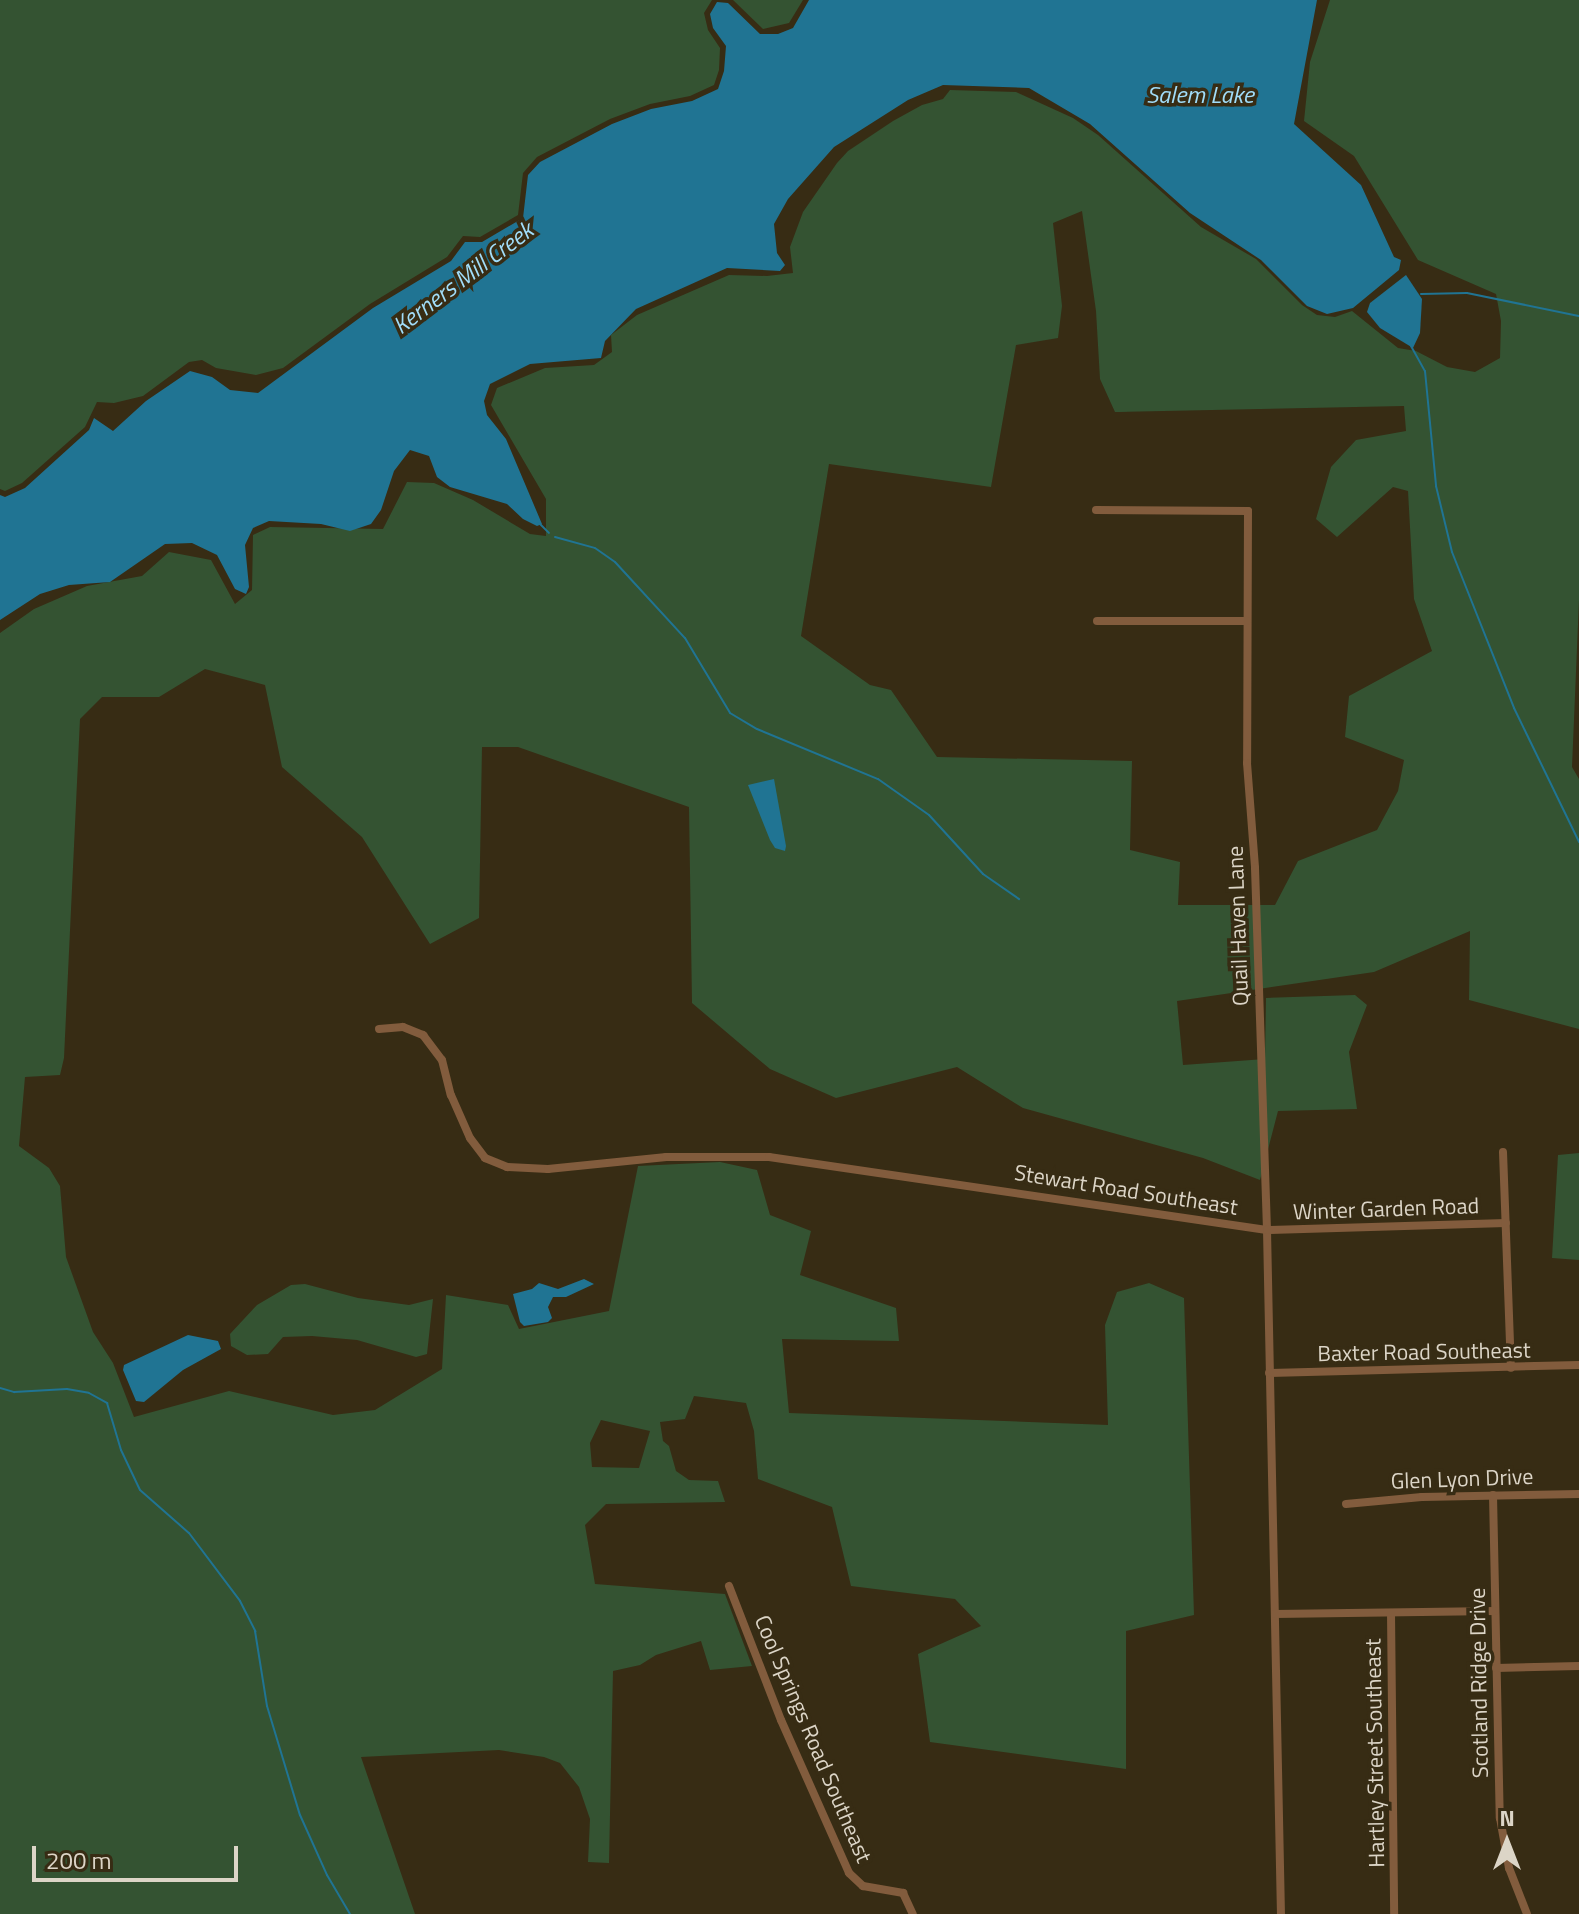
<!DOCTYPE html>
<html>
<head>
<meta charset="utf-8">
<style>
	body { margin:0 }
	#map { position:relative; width:1579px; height:1914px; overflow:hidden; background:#372c14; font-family:"Titillium Web",sans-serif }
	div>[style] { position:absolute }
	.green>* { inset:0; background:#345332 }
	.water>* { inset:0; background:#207493 }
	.stream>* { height:2px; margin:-1px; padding:0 1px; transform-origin:1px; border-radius:1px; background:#207493 }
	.minor>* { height:8px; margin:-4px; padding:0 4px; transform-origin:4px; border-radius:4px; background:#825c3d }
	span { translate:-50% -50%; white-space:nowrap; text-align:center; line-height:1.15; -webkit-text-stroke:7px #372c14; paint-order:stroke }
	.street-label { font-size:22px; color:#dcd5c7 }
	.water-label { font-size:24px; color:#a1ddf9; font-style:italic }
	.north { position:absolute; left:1467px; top:1802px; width:80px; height:80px; -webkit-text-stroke:6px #372c14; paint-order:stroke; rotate:0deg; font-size:22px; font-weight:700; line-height:32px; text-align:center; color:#dcd5c7 }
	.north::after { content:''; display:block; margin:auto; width:28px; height:36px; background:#dcd5c7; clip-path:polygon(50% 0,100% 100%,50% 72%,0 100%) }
	.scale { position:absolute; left:32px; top:1846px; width:206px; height:36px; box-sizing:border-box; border:4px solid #dcd5c7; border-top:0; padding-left:10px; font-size:24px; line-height:28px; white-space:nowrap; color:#dcd5c7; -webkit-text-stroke:6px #372c14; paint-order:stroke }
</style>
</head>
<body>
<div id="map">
	<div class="green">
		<div style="clip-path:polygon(0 0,712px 0,704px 13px,708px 30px,720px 48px,719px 70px,714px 85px,690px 96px,650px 104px,610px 119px,537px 157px,523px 173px,518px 215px,480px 237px,463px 236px,447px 257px,370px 304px,283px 368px,256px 375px,216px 368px,202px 360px,189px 362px,143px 396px,114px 403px,97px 402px,85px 427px,22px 483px,5px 491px,0 489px)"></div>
		<div style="clip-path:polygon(733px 0,803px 0,789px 23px,763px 29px)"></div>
		<div style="clip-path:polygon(evenodd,1330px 0,1579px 0,1579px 600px,1572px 767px,1579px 779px,1579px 1029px,1469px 1000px,1470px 931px,1374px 972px,1177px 1001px,1183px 1065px,1265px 1059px,1266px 998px,1355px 995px,1367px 1005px,1349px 1052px,1357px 1109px,1278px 1111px,1260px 1180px,1203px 1158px,1023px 1108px,957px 1067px,836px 1098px,770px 1069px,692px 1003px,689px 807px,518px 747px,482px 747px,479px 918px,430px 944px,362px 837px,282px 767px,265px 685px,205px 669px,159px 697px,102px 697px,80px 719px,64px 1058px,60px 1075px,25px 1077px,19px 1146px,49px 1168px,60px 1186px,66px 1257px,93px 1332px,113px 1363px,134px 1417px,229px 1391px,333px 1415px,375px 1410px,442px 1369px,446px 1295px,508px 1305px,519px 1329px,609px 1311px,638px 1166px,720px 1162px,757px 1170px,770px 1215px,811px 1231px,800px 1275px,896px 1308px,899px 1341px,782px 1339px,789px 1413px,1108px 1425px,1105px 1325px,1117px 1292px,1149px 1283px,1184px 1298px,1194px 1615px,1126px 1631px,1126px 1769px,930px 1742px,918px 1654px,981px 1626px,955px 1599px,851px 1586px,832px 1507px,758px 1479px,754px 1431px,746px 1403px,694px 1396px,685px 1419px,660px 1422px,663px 1441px,669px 1446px,676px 1471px,689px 1480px,718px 1481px,725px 1502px,606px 1504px,585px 1525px,595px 1584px,725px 1594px,752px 1666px,710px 1670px,701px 1641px,656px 1655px,640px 1665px,613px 1671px,609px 1863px,588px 1862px,590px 1819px,579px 1787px,560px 1763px,544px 1757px,499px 1750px,361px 1757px,415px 1914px,0 1914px,0 633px,34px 609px,87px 586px,142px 576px,169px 552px,211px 560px,235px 604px,252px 590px,253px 535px,270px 527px,383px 529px,407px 482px,434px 483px,473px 500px,530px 534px,546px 536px,546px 499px,491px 405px,497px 388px,545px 368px,594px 365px,612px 352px,611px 335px,637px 315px,729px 275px,767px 276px,793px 273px,790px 247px,803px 212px,837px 163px,848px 151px,893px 121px,922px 105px,943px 99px,950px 90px,1016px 92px,1073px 118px,1098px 135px,1201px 227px,1256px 259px,1302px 305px,1317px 315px,1335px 317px,1352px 311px,1398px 348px,1416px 351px,1447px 367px,1475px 372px,1500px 358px,1501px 321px,1496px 294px,1418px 260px,1354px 156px,1304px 121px,1310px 62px,1330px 0,1082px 211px,1096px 311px,1100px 379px,1115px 412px,1404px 406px,1406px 431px,1356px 440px,1331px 467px,1316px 519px,1337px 537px,1393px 487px,1408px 491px,1414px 599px,1432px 651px,1349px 696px,1345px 737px,1404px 760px,1398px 791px,1377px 830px,1298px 861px,1275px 905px,1178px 905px,1180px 862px,1130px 850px,1132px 761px,937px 757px,891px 690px,870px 685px,801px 636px,829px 464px,991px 487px,1016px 345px,1058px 338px,1062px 306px,1053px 223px,1082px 211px,1330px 0,601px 1420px,650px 1431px,639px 1468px,592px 1467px,590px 1443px,601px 1420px)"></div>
		<div style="clip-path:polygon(1579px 1153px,1579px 1260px,1552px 1258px,1558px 1155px)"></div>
		<div style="clip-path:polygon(305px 1284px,358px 1298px,409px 1305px,433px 1299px,427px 1354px,416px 1357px,357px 1340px,312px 1336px,283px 1337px,268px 1354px,247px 1355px,231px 1346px,230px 1334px,257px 1305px,291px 1285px)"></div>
	</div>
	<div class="water">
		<div style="clip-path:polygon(809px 0,1317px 0,1294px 124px,1361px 185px,1394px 257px,1401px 260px,1399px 270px,1353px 308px,1327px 314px,1307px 306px,1261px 260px,1190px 213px,1090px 124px,1029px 88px,943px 85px,908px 100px,834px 147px,788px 199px,774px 224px,777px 253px,785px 265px,780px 271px,727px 268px,636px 309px,605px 341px,601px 358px,530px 364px,490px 384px,484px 401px,487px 415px,506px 439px,542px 524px,537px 526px,523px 519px,507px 504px,450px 487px,437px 477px,429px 456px,410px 450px,394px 471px,381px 510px,371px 524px,350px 531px,321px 524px,269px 521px,253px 528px,245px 545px,249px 587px,246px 594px,235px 589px,217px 555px,192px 543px,165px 544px,110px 582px,69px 585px,40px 594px,0 620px,0 495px,5px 497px,25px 488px,89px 430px,94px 418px,113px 431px,146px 401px,190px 371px,212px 377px,230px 390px,258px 393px,373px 308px,451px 261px,465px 242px,482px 242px,523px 218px,528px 175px,540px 162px,612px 124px,651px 109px,692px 101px,718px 89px,724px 71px,726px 46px,713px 28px,710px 14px,717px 2px,728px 3px,760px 34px,778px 34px,793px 28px)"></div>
		<div style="clip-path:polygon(1406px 275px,1422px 299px,1420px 333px,1413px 348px,1380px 328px,1367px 312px,1370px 303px)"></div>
		<div style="clip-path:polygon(774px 779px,786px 846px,785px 851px,775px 848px,770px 840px,748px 785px)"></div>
		<div style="clip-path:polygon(584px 1279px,594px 1284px,566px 1297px,553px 1297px,548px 1307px,552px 1318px,548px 1322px,524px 1326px,520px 1322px,513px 1294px,532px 1289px,539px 1283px,558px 1289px)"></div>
		<div style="clip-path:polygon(188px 1335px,218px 1341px,221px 1349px,183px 1370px,144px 1402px,136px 1401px,123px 1370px,124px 1365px)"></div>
	</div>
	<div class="stream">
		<div style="left:1421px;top:294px;width:46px;rotate:-1.2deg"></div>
		<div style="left:1467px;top:293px;width:114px;rotate:11.6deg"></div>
		<div style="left:1411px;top:346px;width:29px;rotate:61deg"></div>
		<div style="left:1425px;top:371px;width:116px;rotate:84.5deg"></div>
		<div style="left:1436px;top:486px;width:68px;rotate:76.4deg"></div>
		<div style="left:1452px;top:552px;width:168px;rotate:68.3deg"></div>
		<div style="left:1514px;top:708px;width:149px;rotate:64.1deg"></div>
		<div style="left:539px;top:523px;width:14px;rotate:45deg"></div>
		<div style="left:555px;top:537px;width:41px;rotate:15.4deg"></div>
		<div style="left:595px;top:548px;width:24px;rotate:35deg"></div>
		<div style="left:615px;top:562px;width:103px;rotate:47.4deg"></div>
		<div style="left:685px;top:638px;width:87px;rotate:59deg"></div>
		<div style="left:730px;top:713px;width:31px;rotate:31deg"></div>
		<div style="left:757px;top:729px;width:131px;rotate:22.5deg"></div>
		<div style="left:878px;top:779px;width:62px;rotate:35.2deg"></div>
		<div style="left:929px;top:815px;width:80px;rotate:47.5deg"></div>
		<div style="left:983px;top:874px;width:44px;rotate:34.8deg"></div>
		<div style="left:0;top:1388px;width:15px;rotate:16deg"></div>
		<div style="left:14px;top:1392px;width:53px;rotate:-3.2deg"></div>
		<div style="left:67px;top:1389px;width:22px;rotate:10deg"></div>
		<div style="left:89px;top:1393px;width:21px;rotate:29deg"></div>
		<div style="left:107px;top:1403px;width:49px;rotate:73.4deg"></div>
		<div style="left:121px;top:1450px;width:44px;rotate:64.6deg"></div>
		<div style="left:140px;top:1490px;width:65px;rotate:41.3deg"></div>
		<div style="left:189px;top:1533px;width:85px;rotate:53.1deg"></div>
		<div style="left:240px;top:1601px;width:34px;rotate:63deg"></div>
		<div style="left:255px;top:1631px;width:76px;rotate:80.9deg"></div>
		<div style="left:267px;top:1706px;width:114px;rotate:73.2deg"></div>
		<div style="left:300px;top:1815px;width:66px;rotate:65.8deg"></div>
		<div style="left:327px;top:1875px;width:45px;rotate:59.5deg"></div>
	</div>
	<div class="minor">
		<div style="left:1096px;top:510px;width:152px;rotate:0.4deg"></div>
		<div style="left:1248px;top:511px;width:252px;rotate:90.2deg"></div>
		<div style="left:1247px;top:763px;width:105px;rotate:85.6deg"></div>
		<div style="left:1255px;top:868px;width:362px;rotate:88.1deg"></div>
		<div style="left:1267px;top:1230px;width:684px;rotate:88.83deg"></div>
		<div style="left:1097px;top:621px;width:150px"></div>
		<div style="left:379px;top:1029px;width:24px;rotate:-5deg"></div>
		<div style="left:403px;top:1027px;width:22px;rotate:22deg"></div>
		<div style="left:423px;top:1035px;width:31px;rotate:53deg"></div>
		<div style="left:442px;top:1060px;width:36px;rotate:76deg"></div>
		<div style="left:451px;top:1095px;width:47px;rotate:66.2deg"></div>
		<div style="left:470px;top:1138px;width:25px;rotate:53deg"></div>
		<div style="left:485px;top:1158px;width:24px;rotate:22deg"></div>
		<div style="left:507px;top:1167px;width:41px;rotate:2.8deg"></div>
		<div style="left:548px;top:1169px;width:119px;rotate:-5.8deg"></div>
		<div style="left:666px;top:1157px;width:103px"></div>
		<div style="left:769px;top:1157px;width:503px;rotate:8.34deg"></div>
		<div style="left:1267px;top:1230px;width:239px;rotate:-1.7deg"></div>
		<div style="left:1503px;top:1152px;width:216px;rotate:87.9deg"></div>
		<div style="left:1269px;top:1373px;width:310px;rotate:-1.5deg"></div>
		<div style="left:1493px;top:1495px;width:323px;rotate:88.8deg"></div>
		<div style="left:1500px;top:1818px;width:51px;rotate:79.8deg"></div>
		<div style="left:1509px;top:1868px;width:49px;rotate:68.6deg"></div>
		<div style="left:1346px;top:1504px;width:76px;rotate:-5.3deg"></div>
		<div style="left:1422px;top:1497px;width:157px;rotate:-1.1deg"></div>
		<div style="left:729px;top:1586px;width:144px;rotate:68.8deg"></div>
		<div style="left:781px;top:1720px;width:167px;rotate:66deg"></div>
		<div style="left:849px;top:1873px;width:19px;rotate:43deg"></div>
		<div style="left:863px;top:1886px;width:41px;rotate:9.9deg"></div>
		<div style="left:903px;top:1893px;width:23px;rotate:65deg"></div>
		<div style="left:1391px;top:1613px;width:301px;rotate:89.4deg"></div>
		<div style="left:1275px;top:1614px;width:220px;rotate:-0.8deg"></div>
		<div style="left:1496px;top:1668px;width:83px;rotate:-1.4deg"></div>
	</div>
	<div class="street-label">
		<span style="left:1238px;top:926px;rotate:-92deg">Quail Haven Lane</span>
		<span style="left:1126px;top:1190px;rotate:9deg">Stewart Road Southeast</span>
		<span style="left:1386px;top:1209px;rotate:-2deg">Winter Garden Road</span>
		<span style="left:1424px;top:1352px;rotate:-1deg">Baxter Road Southeast</span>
		<span style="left:1462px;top:1479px;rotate:-2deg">Glen Lyon Drive</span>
		<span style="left:1479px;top:1683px;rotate:-91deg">Scotland Ridge Drive</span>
		<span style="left:813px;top:1739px;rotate:67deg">Cool Springs Road Southeast</span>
		<span style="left:1375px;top:1753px;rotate:-91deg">Hartley Street Southeast</span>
	</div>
	<div class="water-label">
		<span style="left:1200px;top:95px">Salem Lake</span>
		<span style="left:463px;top:278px;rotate:-37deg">Kerners Mill Creek</span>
	</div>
	<div class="north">N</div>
	<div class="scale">200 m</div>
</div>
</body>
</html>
